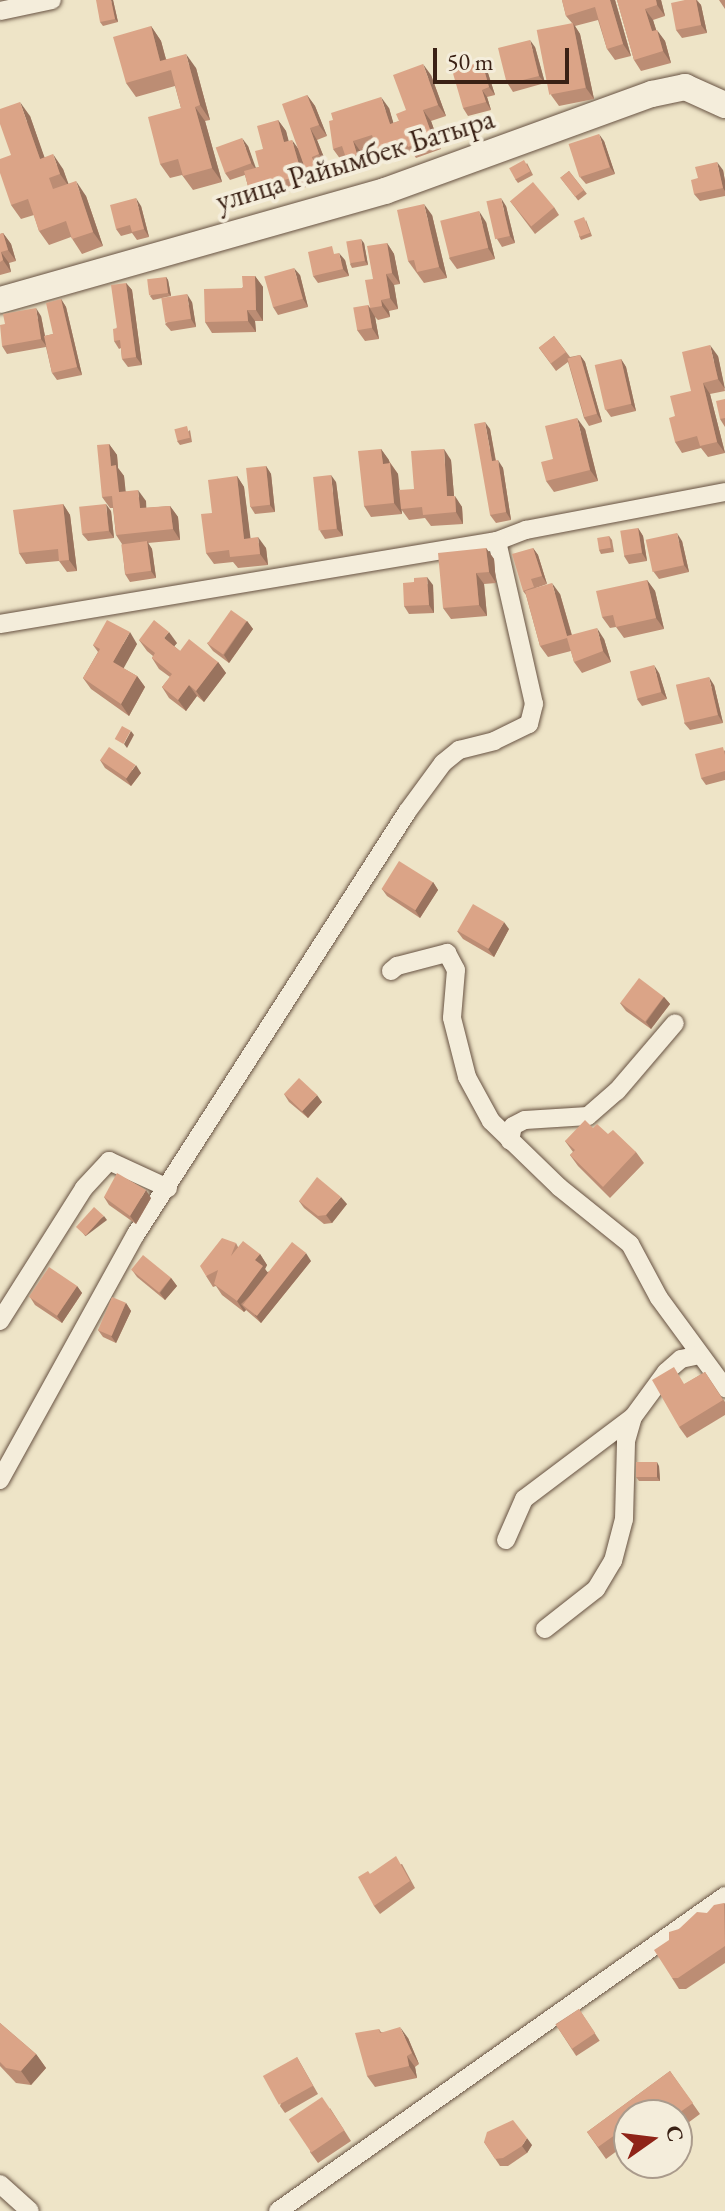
<!DOCTYPE html>
<html>
<head>
<meta charset="utf-8">
<style>
	body { margin:0 }
	#map { position:relative; width:725px; height:2211px; overflow:hidden; background:#eee4c7; font-family:"EB Garamond",serif }
	div>[style] { position:absolute }
	.roads { filter:drop-shadow(0 0 2px #675242) drop-shadow(0 0 2px #675242) }
	.street>* { height:18px; margin:-9px; padding:0 9px; transform-origin:9px; border-radius:9px; background:#f4eddb }
	.secondary>* { height:26px; margin:-13px; padding:0 13px; transform-origin:13px; border-radius:13px; background:#f4eddb }
	.wall>* { inset:0; background:#bc8d74; transform-origin:0 0 }
	.shaded-wall>* { inset:0; background:#99735e; transform-origin:0 0 }
	.building>* { inset:0; background:#dba487; transform-origin:0 0 }
	span { translate:-50% -50%; white-space:nowrap; text-align:center; line-height:1.15; -webkit-text-stroke:8px #f4eddb; paint-order:stroke }
	.street-label { font-size:30px; color:#3a2115 }
	.north { position:absolute; left:613px; top:2099px; width:80px; height:80px; box-sizing:border-box; background:#f4eddb; border:2px solid #aa9b8c; border-radius:50%; rotate:76deg; font-size:22px; font-weight:700; line-height:32px; text-align:center; color:#3a2115 }
	.north::after { content:''; display:block; margin:auto; width:28px; height:36px; background:#8f2418; clip-path:polygon(50% 0,100% 100%,50% 72%,0 100%) }
	.scale { position:absolute; left:433px; top:48px; width:136px; height:36px; box-sizing:border-box; border:4px solid #3a2115; border-top:0; padding-left:10px; font-size:24px; line-height:28px; white-space:nowrap; color:#3a2115; -webkit-text-stroke:6px #f4eddb; paint-order:stroke }
</style>
</head>
<body>
<div id="map">
	<div class="roads">
		<div class="street">
			<div style="left:0;top:11px;width:53px;rotate:-11.9deg"></div>
			<div style="left:0;top:624px;width:504px;rotate:-9.48deg"></div>
			<div style="left:497px;top:541px;width:31px;rotate:-21deg"></div>
			<div style="left:526px;top:530px;width:203px;rotate:-10.8deg"></div>
			<div style="left:391px;top:971px;width:8px;rotate:-40deg"></div>
			<div style="left:397px;top:966px;width:52px;rotate:-14.6deg"></div>
			<div style="left:447px;top:953px;width:19px;rotate:62deg"></div>
			<div style="left:456px;top:970px;width:48px;rotate:94.8deg"></div>
			<div style="left:452px;top:1018px;width:61px;rotate:75.7deg"></div>
			<div style="left:467px;top:1077px;width:50px;rotate:61.4deg"></div>
			<div style="left:491px;top:1121px;width:95px;rotate:44.1deg"></div>
			<div style="left:559px;top:1187px;width:91px;rotate:38.8deg"></div>
			<div style="left:630px;top:1244px;width:61px;rotate:61.8deg"></div>
			<div style="left:659px;top:1298px;width:112px;rotate:53.7deg"></div>
			<div style="left:510px;top:1141px;width:15px;rotate:-79deg"></div>
			<div style="left:513px;top:1126px;width:13px;rotate:-27deg"></div>
			<div style="left:525px;top:1120px;width:63px;rotate:-3.6deg"></div>
			<div style="left:588px;top:1116px;width:38px;rotate:-41deg"></div>
			<div style="left:617px;top:1091px;width:89px;rotate:-49.5deg"></div>
			<div style="left:0;top:1321px;width:157px;rotate:-57.7deg"></div>
			<div style="left:84px;top:1188px;width:37px;rotate:-47deg"></div>
			<div style="left:109px;top:1161px;width:65px;rotate:24.6deg"></div>
			<div style="left:0;top:1480px;width:281px;rotate:-61.1deg"></div>
			<div style="left:136px;top:1234px;width:502px;rotate:-57.29deg"></div>
			<div style="left:407px;top:812px;width:61px;rotate:-53.7deg"></div>
			<div style="left:443px;top:763px;width:21px;rotate:-39deg"></div>
			<div style="left:459px;top:750px;width:36px;rotate:-14deg"></div>
			<div style="left:494px;top:741px;width:39px;rotate:-26deg"></div>
			<div style="left:529px;top:724px;width:21px;rotate:-76deg"></div>
			<div style="left:534px;top:704px;width:167px;rotate:-102.8deg"></div>
			<div style="left:506px;top:1540px;width:45px;rotate:-66.3deg"></div>
			<div style="left:524px;top:1499px;width:136px;rotate:-37deg"></div>
			<div style="left:545px;top:1629px;width:65px;rotate:-38.1deg"></div>
			<div style="left:596px;top:1589px;width:33px;rotate:-59deg"></div>
			<div style="left:613px;top:1561px;width:43px;rotate:-75.3deg"></div>
			<div style="left:624px;top:1519px;width:78px;rotate:-88.5deg"></div>
			<div style="left:626px;top:1441px;width:25px;rotate:-74deg"></div>
			<div style="left:633px;top:1417px;width:56px;rotate:-53.7deg"></div>
			<div style="left:666px;top:1372px;width:20px;rotate:-41deg"></div>
			<div style="left:681px;top:1359px;width:19px;rotate:-12deg"></div>
			<div style="left:0;top:2184px;width:40px;rotate:42deg"></div>
			<div style="left:278px;top:2211px;width:547px;rotate:-35.17deg"></div>
		</div>
		<div class="secondary">
			<div style="left:0;top:300px;width:400px;rotate:-15.8deg"></div>
			<div style="left:385px;top:191px;width:284px;rotate:-20deg"></div>
			<div style="left:652px;top:94px;width:34px;rotate:-12deg"></div>
			<div style="left:685px;top:87px;width:44px;rotate:24.2deg"></div>
		</div>
	</div>
	<div class="wall">
		<div style="clip-path:polygon(113px 0,118px 22px,103px 26px,100px 22px)"></div>
		<div style="clip-path:polygon(562px 0,615px 0,631px 56px,615px 60px,607px 49px,598px 20px,575px 26px,580px 34px,594px 99px,559px 106px,551px 95px,572px 23px,566px 16px)"></div>
		<div style="clip-path:polygon(617px 0,661px 0,665px 16px,653px 20px,656px 30px,665px 41px,671px 63px,641px 71px,634px 60px)"></div>
		<div style="clip-path:polygon(685px 0,697px 0,701px 5px,707px 33px,682px 38px,676px 30px)"></div>
		<div style="clip-path:polygon(719px 0,725px 0,725px 9px)"></div>
		<div style="clip-path:polygon(151px 26px,161px 41px,166px 59px,196px 68px,210px 120px,205px 121px,222px 182px,193px 190px,182px 175px,170px 178px,160px 164px,181px 108px,175px 86px,136px 97px,126px 83px)"></div>
		<div style="clip-path:polygon(535px 47px,545px 83px,513px 92px,508px 84px)"></div>
		<div style="clip-path:polygon(487px 70px,495px 95px,487px 97px,491px 110px,468px 116px,463px 108px)"></div>
		<div style="clip-path:polygon(431px 75px,446px 116px,431px 121px,441px 149px,416px 158px,412px 152px,385px 161px,376px 147px,361px 152px,365px 165px,353px 169px,346px 158px,341px 160px,333px 149px,389px 108px,393px 123px,399px 121px)"></div>
		<div style="clip-path:polygon(307px 95px,315px 106px,327px 136px,317px 140px,327px 165px,320px 168px,325px 181px,315px 185px,307px 174px,302px 158px,310px 186px,257px 201px,249px 190px,245px 175px,230px 180px,225px 173px,248px 146px,255px 168px,259px 167px,263px 149px,278px 120px,286px 131px,288px 141px,298px 149px)"></div>
		<div style="clip-path:polygon(30px 116px,44px 157px,63px 169px,68px 184px,86px 196px,103px 246px,82px 254px,71px 237px,49px 245px,39px 231px,34px 215px,21px 219px,11px 205px,11px 155px)"></div>
		<div style="clip-path:polygon(604px 141px,615px 174px,586px 184px,580px 177px)"></div>
		<div style="clip-path:polygon(527px 163px,533px 175px,518px 183px,515px 179px)"></div>
		<div style="clip-path:polygon(723px 170px,725px 181px,725px 196px,700px 201px,694px 194px,698px 178px)"></div>
		<div style="left:569px;top:171px;width:29px;height:11px;rotate:52deg"></div>
		<div style="clip-path:polygon(510px 201px,554px 207px,559px 215px,535px 234px)"></div>
		<div style="clip-path:polygon(141px 206px,149px 237px,137px 240px,132px 233px,121px 236px,116px 229px)"></div>
		<div style="clip-path:polygon(506px 206px,515px 243px,502px 247px,497px 239px)"></div>
		<div style="clip-path:polygon(432px 215px,447px 278px,424px 283px,408px 261px)"></div>
		<div style="clip-path:polygon(586px 220px,592px 236px,581px 240px,579px 236px)"></div>
		<div style="clip-path:polygon(486px 222px,495px 259px,457px 269px,449px 258px)"></div>
		<div style="clip-path:polygon(3px 233px,11px 244px,16px 261px,9px 263px,11px 272px,0 275px,0 234px)"></div>
		<div style="clip-path:polygon(364px 243px,368px 265px,352px 268px,350px 264px)"></div>
		<div style="clip-path:polygon(387px 243px,394px 254px,400px 284px,394px 285px,398px 309px,389px 311px,390px 317px,378px 320px,375px 317px,379px 339px,365px 341px,357px 330px,368px 305px,370px 308px,373px 279px)"></div>
		<div style="clip-path:polygon(345px 260px,349px 276px,318px 283px,313px 276px)"></div>
		<div style="clip-path:polygon(300px 275px,308px 307px,278px 315px,273px 307px)"></div>
		<div style="clip-path:polygon(255px 276px,263px 287px,263px 321px,255px 321px,256px 332px,212px 333px,205px 322px)"></div>
		<div style="clip-path:polygon(166px 277px,168px 280px,171px 296px,153px 300px,150px 296px)"></div>
		<div style="clip-path:polygon(126px 283px,132px 290px,142px 365px,128px 367px,122px 359px,121px 348px,119px 349px,114px 341px)"></div>
		<div style="clip-path:polygon(61px 299px,66px 307px,82px 375px,57px 380px,52px 373px,46px 347px,7px 354px,2px 346px,41px 316px,45px 336px,53px 334px)"></div>
		<div style="clip-path:polygon(192px 302px,196px 327px,171px 331px,165px 324px)"></div>
		<div style="clip-path:polygon(554px 336px,570px 357px,580px 355px,585px 362px,602px 422px,589px 426px,584px 418px,568px 362px,556px 371px,539px 348px)"></div>
		<div style="clip-path:polygon(718px 356px,725px 391px,710px 394px,725px 453px,708px 457px,701px 448px,682px 453px,675px 442px,675px 416px)"></div>
		<div style="clip-path:polygon(621px 359px,626px 367px,636px 411px,611px 417px,606px 410px)"></div>
		<div style="clip-path:polygon(725px 399px,725px 427px,720px 419px)"></div>
		<div style="clip-path:polygon(490px 429px,496px 461px,503px 468px,511px 520px,496px 523px,490px 515px)"></div>
		<div style="clip-path:polygon(585px 429px,598px 481px,554px 492px,546px 481px,553px 459px)"></div>
		<div style="clip-path:polygon(190px 430px,192px 442px,180px 445px,177px 441px)"></div>
		<div style="clip-path:polygon(109px 444px,117px 455px,118px 468px,124px 476px,125px 491px,146px 501px,146px 508px,170px 506px,178px 517px,180px 540px,148px 543px,152px 549px,156px 578px,130px 582px,125px 574px,122px 544px,116px 535px,113px 508px,110px 508px,102px 497px)"></div>
		<div style="clip-path:polygon(381px 449px,398px 474px,400px 500px,451px 460px,454px 496px,462px 507px,463px 524px,431px 526px,425px 518px,409px 520px,401px 509px,402px 514px,371px 517px,364px 506px)"></div>
		<div style="clip-path:polygon(266px 466px,271px 474px,275px 512px,255px 514px,250px 506px)"></div>
		<div style="clip-path:polygon(237px 476px,244px 487px,250px 538px,266px 548px,268px 565px,238px 568px,233px 562px,214px 564px,206px 553px,212px 513px)"></div>
		<div style="clip-path:polygon(336px 482px,343px 536px,325px 539px,320px 531px)"></div>
		<div style="clip-path:polygon(63px 504px,70px 515px,77px 571px,67px 572px,59px 561px,26px 564px,19px 553px)"></div>
		<div style="clip-path:polygon(111px 511px,114px 538px,88px 541px,82px 534px)"></div>
		<div style="clip-path:polygon(638px 528px,643px 536px,647px 561px,629px 564px,624px 556px)"></div>
		<div style="clip-path:polygon(609px 536px,612px 540px,614px 552px,601px 554px,599px 550px)"></div>
		<div style="clip-path:polygon(682px 541px,689px 572px,659px 579px,653px 571px)"></div>
		<div style="clip-path:polygon(486px 548px,494px 559px,496px 583px,484px 584px,487px 616px,451px 619px,443px 608px)"></div>
		<div style="clip-path:polygon(533px 548px,538px 555px,547px 584px,536px 588px,560px 594px,572px 635px,604px 639px,611px 662px,582px 673px,574px 662px,571px 651px,548px 657px,540px 646px,526px 595px,523px 591px)"></div>
		<div style="clip-path:polygon(647px 580px,655px 591px,664px 629px,624px 638px,616px 627px,610px 628px,602px 617px)"></div>
		<div style="clip-path:polygon(414px 582px,433px 585px,434px 613px,409px 614px,404px 606px)"></div>
		<div style="clip-path:polygon(247px 621px,253px 629px,229px 663px,213px 651px,207px 643px)"></div>
		<div style="clip-path:polygon(139px 640px,177px 643px,174px 646px,180px 651px,218px 662px,226px 673px,204px 702px,197px 696px,186px 711px,169px 698px,162px 687px,170px 677px,159px 669px,152px 658px,153px 656px,147px 651px)"></div>
		<div style="clip-path:polygon(137px 644px,123px 668px,137px 676px,145px 687px,129px 716px,91px 689px,83px 678px,98px 652px,93px 645px)"></div>
		<div style="clip-path:polygon(659px 673px,667px 699px,642px 706px,637px 699px)"></div>
		<div style="clip-path:polygon(714px 685px,723px 723px,690px 730px,684px 723px)"></div>
		<div style="clip-path:polygon(725px 750px,725px 780px,706px 785px,701px 778px)"></div>
		<div style="clip-path:polygon(100px 760px,141px 773px,131px 786px,105px 768px)"></div>
		<div style="clip-path:polygon(433px 882px,438px 890px,420px 918px,387px 896px,382px 889px)"></div>
		<div style="clip-path:polygon(509px 929px,494px 957px,463px 939px,457px 931px)"></div>
		<div style="clip-path:polygon(664px 997px,670px 1004px,651px 1029px,626px 1011px,620px 1003px)"></div>
		<div style="clip-path:polygon(284px 1094px,322px 1102px,308px 1118px,289px 1102px)"></div>
		<div style="clip-path:polygon(593px 1128px,636px 1152px,644px 1163px,610px 1198px,578px 1166px,570px 1155px,573px 1152px,565px 1141px)"></div>
		<div style="clip-path:polygon(104px 1197px,151px 1198px,136px 1224px,109px 1205px)"></div>
		<div style="clip-path:polygon(299px 1201px,347px 1204px,332px 1223px,324px 1224px,304px 1208px)"></div>
		<div style="clip-path:polygon(236px 1243px,238px 1247px,260px 1254px,267px 1265px,265px 1269px,267px 1272px,311px 1261px,261px 1323px,246px 1310px,244px 1312px,222px 1295px,216px 1286px,213px 1287px,206px 1276px)"></div>
		<div style="clip-path:polygon(132px 1270px,171px 1278px,177px 1286px,165px 1300px,137px 1277px)"></div>
		<div style="clip-path:polygon(77px 1286px,82px 1293px,62px 1323px,35px 1305px,30px 1297px)"></div>
		<div style="clip-path:polygon(126px 1303px,131px 1311px,116px 1343px,103px 1337px,98px 1330px)"></div>
		<div style="clip-path:polygon(705px 1372px,725px 1402px,725px 1415px,687px 1438px,679px 1427px,685px 1384px)"></div>
		<div style="clip-path:polygon(659px 1466px,660px 1481px,639px 1481px,636px 1477px)"></div>
		<div style="clip-path:polygon(402px 1864px,415px 1888px,380px 1914px,374px 1906px,370px 1874px)"></div>
		<div style="clip-path:polygon(725px 1903px,725px 1963px,686px 1989px,679px 1989px,672px 1978px,669px 1940px,679px 1929px)"></div>
		<div style="left:579px;top:2009px;width:38px;height:28px;rotate:57deg"></div>
		<div style="clip-path:polygon(0 2023px,36px 2054px,46px 2068px,31px 2085px,16px 2083px,0 2066px)"></div>
		<div style="clip-path:polygon(379px 2029px,381px 2032px,408px 2038px,419px 2064px,415px 2067px,417px 2078px,375px 2087px,367px 2076px)"></div>
		<div style="clip-path:polygon(297px 2057px,318px 2094px,285px 2113px,280px 2106px)"></div>
		<div style="clip-path:polygon(670px 2071px,700px 2114px,677px 2131px,677px 2115px,629px 2115px,629px 2142px,606px 2159px,587px 2132px)"></div>
		<div style="clip-path:polygon(330px 2108px,351px 2141px,318px 2163px,310px 2152px)"></div>
		<div style="clip-path:polygon(484px 2142px,532px 2145px,527px 2153px,508px 2166px,500px 2166px)"></div>
	</div>
	<div class="shaded-wall">
		<div style="clip-path:polygon(111px 0,113px 0,118px 22px,115px 19px)"></div>
		<div style="clip-path:polygon(610px 0,615px 0,631px 56px,623px 44px)"></div>
		<div style="clip-path:polygon(656px 0,661px 0,665px 16px,657px 5px)"></div>
		<div style="clip-path:polygon(696px 0,701px 5px,707px 33px,701px 25px)"></div>
		<div style="clip-path:polygon(645px 9px,653px 20px,660px 42px,652px 31px)"></div>
		<div style="clip-path:polygon(573px 23px,580px 34px,594px 99px,586px 88px)"></div>
		<div style="clip-path:polygon(151px 26px,161px 41px,169px 71px,160px 61px)"></div>
		<div style="clip-path:polygon(657px 30px,665px 41px,671px 63px,663px 51px)"></div>
		<div style="clip-path:polygon(530px 40px,535px 47px,545px 83px,539px 76px)"></div>
		<div style="clip-path:polygon(186px 54px,196px 68px,210px 120px,200px 105px)"></div>
		<div style="clip-path:polygon(482px 62px,487px 70px,495px 95px,489px 87px)"></div>
		<div style="clip-path:polygon(423px 64px,431px 75px,446px 116px,438px 105px)"></div>
		<div style="clip-path:polygon(482px 90px,487px 97px,491px 110px,486px 102px)"></div>
		<div style="clip-path:polygon(307px 95px,315px 106px,327px 136px,319px 125px)"></div>
		<div style="clip-path:polygon(381px 97px,389px 108px,397px 135px,390px 124px)"></div>
		<div style="clip-path:polygon(20px 102px,30px 116px,50px 173px,40px 159px)"></div>
		<div style="clip-path:polygon(195px 107px,205px 121px,222px 182px,212px 168px)"></div>
		<div style="clip-path:polygon(423px 110px,431px 121px,441px 149px,433px 138px)"></div>
		<div style="clip-path:polygon(278px 120px,286px 131px,292px 153px,284px 142px)"></div>
		<div style="clip-path:polygon(310px 128px,317px 140px,327px 165px,319px 154px)"></div>
		<div style="clip-path:polygon(599px 134px,604px 141px,615px 174px,610px 167px)"></div>
		<div style="clip-path:polygon(242px 138px,248px 146px,257px 171px,251px 163px)"></div>
		<div style="clip-path:polygon(292px 140px,300px 151px,310px 186px,302px 175px)"></div>
		<div style="clip-path:polygon(353px 141px,361px 152px,365px 165px,357px 154px)"></div>
		<div style="clip-path:polygon(53px 154px,63px 169px,70px 188px,60px 174px)"></div>
		<div style="clip-path:polygon(312px 157px,320px 168px,325px 181px,317px 170px)"></div>
		<div style="clip-path:polygon(717px 162px,723px 170px,725px 181px,725px 191px,723px 188px)"></div>
		<div style="clip-path:polygon(76px 181px,86px 196px,103px 246px,93px 232px)"></div>
		<div style="clip-path:polygon(136px 198px,141px 206px,149px 237px,144px 229px)"></div>
		<div style="clip-path:polygon(501px 198px,506px 206px,515px 243px,510px 236px)"></div>
		<div style="clip-path:polygon(424px 204px,432px 215px,447px 278px,439px 267px)"></div>
		<div style="clip-path:polygon(479px 211px,486px 222px,495px 259px,488px 248px)"></div>
		<div style="clip-path:polygon(3px 233px,11px 244px,16px 261px,8px 250px)"></div>
		<div style="clip-path:polygon(361px 239px,364px 243px,368px 265px,365px 261px)"></div>
		<div style="clip-path:polygon(387px 243px,394px 254px,400px 284px,392px 273px)"></div>
		<div style="clip-path:polygon(1px 252px,9px 263px,11px 272px,3px 260px)"></div>
		<div style="clip-path:polygon(339px 253px,345px 260px,349px 276px,343px 269px)"></div>
		<div style="clip-path:polygon(294px 268px,300px 275px,308px 307px,303px 299px)"></div>
		<div style="clip-path:polygon(386px 274px,394px 285px,398px 309px,390px 298px)"></div>
		<div style="clip-path:polygon(255px 276px,263px 287px,263px 321px,256px 310px)"></div>
		<div style="clip-path:polygon(166px 277px,168px 280px,171px 296px,168px 293px)"></div>
		<div style="clip-path:polygon(126px 283px,132px 290px,142px 365px,136px 357px)"></div>
		<div style="clip-path:polygon(187px 294px,192px 302px,196px 327px,191px 319px)"></div>
		<div style="clip-path:polygon(61px 299px,66px 307px,82px 375px,77px 367px)"></div>
		<div style="clip-path:polygon(381px 300px,389px 311px,390px 317px,382px 306px)"></div>
		<div style="clip-path:polygon(368px 305px,375px 317px,379px 339px,372px 328px)"></div>
		<div style="clip-path:polygon(36px 308px,41px 316px,47px 347px,41px 339px)"></div>
		<div style="clip-path:polygon(247px 310px,255px 321px,256px 332px,248px 321px)"></div>
		<div style="clip-path:polygon(710px 345px,718px 356px,725px 389px,718px 379px)"></div>
		<div style="clip-path:polygon(580px 355px,585px 362px,602px 422px,597px 414px)"></div>
		<div style="clip-path:polygon(621px 359px,626px 367px,636px 411px,631px 404px)"></div>
		<div style="clip-path:polygon(703px 383px,710px 394px,725px 453px,717px 442px)"></div>
		<div style="clip-path:polygon(577px 418px,585px 429px,598px 481px,590px 470px)"></div>
		<div style="clip-path:polygon(485px 422px,490px 429px,497px 469px,492px 461px)"></div>
		<div style="clip-path:polygon(109px 444px,117px 455px,118px 468px,124px 476px,127px 503px,119px 492px,111px 466px)"></div>
		<div style="clip-path:polygon(381px 449px,389px 460px,391px 475px,383px 464px)"></div>
		<div style="clip-path:polygon(444px 449px,451px 460px,455px 508px,447px 496px)"></div>
		<div style="clip-path:polygon(498px 460px,503px 468px,511px 520px,506px 512px)"></div>
		<div style="clip-path:polygon(390px 463px,398px 474px,402px 514px,394px 503px)"></div>
		<div style="clip-path:polygon(266px 466px,271px 474px,275px 512px,270px 505px)"></div>
		<div style="clip-path:polygon(331px 475px,336px 482px,343px 536px,337px 529px)"></div>
		<div style="clip-path:polygon(237px 476px,244px 487px,252px 550px,244px 539px)"></div>
		<div style="clip-path:polygon(138px 490px,146px 501px,147px 520px,140px 508px)"></div>
		<div style="clip-path:polygon(455px 496px,462px 507px,463px 524px,456px 512px)"></div>
		<div style="clip-path:polygon(63px 504px,70px 515px,77px 571px,69px 560px)"></div>
		<div style="clip-path:polygon(106px 504px,111px 511px,114px 538px,109px 531px)"></div>
		<div style="clip-path:polygon(170px 506px,178px 517px,180px 540px,173px 529px)"></div>
		<div style="clip-path:polygon(638px 528px,643px 536px,647px 561px,642px 553px)"></div>
		<div style="clip-path:polygon(677px 533px,682px 541px,689px 572px,684px 565px)"></div>
		<div style="clip-path:polygon(258px 537px,266px 548px,268px 565px,260px 554px)"></div>
		<div style="clip-path:polygon(147px 541px,152px 549px,156px 578px,151px 571px)"></div>
		<div style="clip-path:polygon(486px 548px,494px 559px,496px 583px,489px 572px)"></div>
		<div style="clip-path:polygon(533px 548px,538px 555px,547px 584px,542px 576px)"></div>
		<div style="clip-path:polygon(476px 573px,484px 584px,487px 616px,479px 605px)"></div>
		<div style="clip-path:polygon(427px 577px,433px 585px,434px 613px,429px 605px)"></div>
		<div style="clip-path:polygon(647px 580px,655px 591px,664px 629px,656px 618px)"></div>
		<div style="clip-path:polygon(552px 583px,560px 594px,575px 647px,567px 636px)"></div>
		<div style="clip-path:polygon(247px 621px,253px 629px,229px 663px,224px 655px)"></div>
		<div style="clip-path:polygon(597px 628px,604px 639px,611px 662px,603px 651px)"></div>
		<div style="clip-path:polygon(130px 632px,137px 644px,121px 673px,113px 662px)"></div>
		<div style="clip-path:polygon(169px 632px,177px 643px,172px 649px,164px 638px)"></div>
		<div style="clip-path:polygon(218px 662px,226px 673px,204px 702px,196px 691px)"></div>
		<div style="clip-path:polygon(654px 665px,659px 673px,667px 699px,661px 692px)"></div>
		<div style="clip-path:polygon(137px 676px,145px 687px,129px 716px,121px 704px)"></div>
		<div style="clip-path:polygon(709px 677px,714px 685px,723px 723px,718px 715px)"></div>
		<div style="clip-path:polygon(189px 685px,197px 696px,186px 711px,178px 700px)"></div>
		<div style="clip-path:polygon(131px 731px,134px 735px,127px 748px,124px 744px)"></div>
		<div style="clip-path:polygon(136px 765px,141px 773px,131px 786px,126px 779px)"></div>
		<div style="clip-path:polygon(433px 882px,438px 890px,420px 918px,415px 910px)"></div>
		<div style="clip-path:polygon(504px 922px,509px 929px,494px 957px,488px 949px)"></div>
		<div style="clip-path:polygon(664px 997px,670px 1004px,651px 1029px,646px 1022px)"></div>
		<div style="clip-path:polygon(317px 1095px,322px 1102px,308px 1118px,302px 1111px)"></div>
		<div style="clip-path:polygon(146px 1190px,151px 1198px,136px 1224px,130px 1216px)"></div>
		<div style="clip-path:polygon(341px 1197px,347px 1204px,332px 1223px,326px 1215px)"></div>
		<div style="left:104px;top:1216px;width:5px;height:27px;rotate:53deg"></div>
		<div style="clip-path:polygon(306px 1253px,311px 1261px,261px 1323px,255px 1315px)"></div>
		<div style="clip-path:polygon(260px 1254px,267px 1265px,265px 1269px,271px 1277px,241px 1304px,246px 1310px,244px 1312px,237px 1301px,255px 1260px)"></div>
		<div style="clip-path:polygon(171px 1278px,177px 1286px,165px 1300px,160px 1293px)"></div>
		<div style="clip-path:polygon(77px 1286px,82px 1293px,62px 1323px,57px 1316px)"></div>
		<div style="clip-path:polygon(126px 1303px,131px 1311px,116px 1343px,111px 1336px)"></div>
		<div style="clip-path:polygon(657px 1462px,659px 1466px,660px 1481px,657px 1477px)"></div>
		<div style="clip-path:polygon(400px 2027px,408px 2038px,419px 2064px,412px 2053px)"></div>
		<div style="clip-path:polygon(36px 2054px,46px 2068px,31px 2085px,21px 2071px)"></div>
		<div style="clip-path:polygon(407px 2056px,415px 2067px,417px 2078px,409px 2066px)"></div>
		<div style="clip-path:polygon(527px 2138px,532px 2145px,527px 2153px,522px 2146px)"></div>
	</div>
	<div class="building">
		<div style="clip-path:polygon(96px 0,111px 0,115px 19px,100px 22px)"></div>
		<div style="clip-path:polygon(562px 0,610px 0,623px 44px,607px 49px,595px 7px,566px 16px)"></div>
		<div style="clip-path:polygon(617px 0,656px 0,657px 5px,645px 9px,652px 31px,657px 30px,663px 51px,634px 60px)"></div>
		<div style="clip-path:polygon(685px 0,696px 0,701px 25px,676px 30px,671px 3px)"></div>
		<div style="left:573px;top:23px;width:66px;height:37px;rotate:79deg"></div>
		<div style="clip-path:polygon(151px 26px,160px 61px,186px 54px,200px 105px,195px 107px,212px 168px,183px 176px,178px 159px,160px 164px,148px 117px,181px 108px,171px 70px,126px 83px,113px 37px)"></div>
		<div style="left:530px;top:40px;width:37px;height:33px;rotate:76deg"></div>
		<div style="clip-path:polygon(482px 62px,489px 87px,482px 90px,486px 102px,463px 108px,452px 70px)"></div>
		<div style="clip-path:polygon(423px 64px,438px 105px,423px 110px,433px 138px,408px 147px,406px 141px,377px 150px,372px 135px,353px 141px,357px 154px,346px 158px,342px 146px,333px 149px,329px 121px,333px 120px,331px 113px,381px 97px,390px 124px,399px 121px,396px 114px,406px 110px,393px 75px)"></div>
		<div style="clip-path:polygon(307px 95px,319px 125px,310px 128px,319px 154px,312px 157px,317px 170px,307px 174px,282px 104px)"></div>
		<div style="clip-path:polygon(20px 102px,40px 159px,53px 154px,60px 174px,49px 178px,53px 189px,76px 181px,93px 232px,72px 239px,66px 221px,39px 231px,28px 199px,11px 205px,0 173px,0 159px,11px 155px,0 124px,0 109px)"></div>
		<div style="clip-path:polygon(278px 120px,284px 142px,292px 140px,302px 175px,249px 190px,244px 171px,259px 167px,255px 151px,263px 149px,257px 126px)"></div>
		<div style="left:599px;top:134px;width:35px;height:32px;rotate:72deg"></div>
		<div style="left:242px;top:138px;width:27px;height:28px;rotate:70deg"></div>
		<div style="left:524px;top:160px;width:13px;height:17px;rotate:61deg"></div>
		<div style="clip-path:polygon(717px 162px,723px 188px,694px 194px,691px 180px,698px 178px,695px 167px)"></div>
		<div style="left:569px;top:171px;width:24px;height:11px;rotate:52deg"></div>
		<div style="left:533px;top:182px;width:33px;height:30px;rotate:50deg"></div>
		<div style="clip-path:polygon(136px 198px,144px 229px,132px 232px,130px 225px,116px 229px,110px 205px)"></div>
		<div style="left:501px;top:198px;width:39px;height:15px;rotate:77deg"></div>
		<div style="clip-path:polygon(424px 204px,439px 267px,417px 272px,414px 260px,408px 261px,397px 210px)"></div>
		<div style="left:479px;top:211px;width:38px;height:40px;rotate:76deg"></div>
		<div style="left:584px;top:217px;width:17px;height:11px;rotate:69deg"></div>
		<div style="clip-path:polygon(3px 233px,8px 250px,1px 252px,3px 260px,0 262px,0 234px)"></div>
		<div style="left:361px;top:239px;width:22px;height:15px;rotate:80deg"></div>
		<div style="clip-path:polygon(387px 243px,392px 273px,386px 274px,390px 298px,381px 300px,382px 306px,370px 308px,365px 280px,373px 279px,367px 246px)"></div>
		<div style="clip-path:polygon(332px 246px,334px 254px,339px 253px,343px 269px,313px 276px,308px 252px)"></div>
		<div style="left:294px;top:268px;width:32px;height:31px;rotate:74deg"></div>
		<div style="clip-path:polygon(242px 276px,255px 276px,256px 310px,247px 310px,248px 321px,205px 322px,204px 289px,243px 288px)"></div>
		<div style="left:166px;top:277px;width:16px;height:19px;rotate:83deg"></div>
		<div style="clip-path:polygon(126px 283px,136px 357px,122px 359px,120px 340px,114px 341px,113px 329px,117px 328px,111px 285px)"></div>
		<div style="left:187px;top:294px;width:25px;height:26px;rotate:81deg"></div>
		<div style="clip-path:polygon(61px 299px,77px 367px,52px 373px,44px 336px,53px 334px,46px 303px)"></div>
		<div style="left:368px;top:305px;width:23px;height:15px;rotate:80deg"></div>
		<div style="clip-path:polygon(36px 308px,41px 339px,2px 346px,0 325px,5px 324px,3px 314px)"></div>
		<div style="left:554px;top:336px;width:20px;height:19px;rotate:53deg"></div>
		<div style="clip-path:polygon(710px 345px,718px 379px,703px 383px,717px 442px,700px 446px,697px 436px,675px 442px,669px 418px,675px 416px,670px 396px,691px 391px,682px 352px)"></div>
		<div style="left:580px;top:355px;width:61px;height:13px;rotate:74deg"></div>
		<div style="left:621px;top:359px;width:46px;height:27px;rotate:77deg"></div>
		<div style="clip-path:polygon(725px 399px,725px 418px,720px 419px,716px 401px)"></div>
		<div style="clip-path:polygon(577px 418px,590px 470px,546px 481px,541px 462px,553px 459px,545px 426px)"></div>
		<div style="clip-path:polygon(485px 422px,492px 461px,498px 460px,506px 512px,490px 515px,474px 424px)"></div>
		<div style="left:187px;top:426px;width:12px;height:13px;rotate:76deg"></div>
		<div style="clip-path:polygon(109px 444px,111px 466px,116px 465px,119px 492px,138px 490px,140px 508px,170px 506px,173px 529px,116px 535px,112px 496px,102px 497px,97px 445px)"></div>
		<div style="clip-path:polygon(381px 449px,383px 464px,390px 463px,394px 503px,364px 506px,358px 451px)"></div>
		<div style="clip-path:polygon(444px 449px,447px 496px,455px 496px,456px 512px,423px 515px,422px 507px,401px 509px,399px 490px,414px 489px,411px 451px)"></div>
		<div style="left:266px;top:466px;width:39px;height:20px;rotate:84deg"></div>
		<div style="left:331px;top:475px;width:54px;height:18px;rotate:84deg"></div>
		<div style="clip-path:polygon(237px 476px,244px 539px,258px 537px,260px 554px,230px 557px,229px 550px,206px 553px,201px 514px,212px 513px,208px 480px)"></div>
		<div style="clip-path:polygon(63px 504px,69px 560px,59px 561px,58px 549px,19px 553px,13px 510px)"></div>
		<div style="left:106px;top:504px;width:27px;height:27px;rotate:84deg"></div>
		<div style="left:638px;top:528px;width:25px;height:18px;rotate:81deg"></div>
		<div style="left:677px;top:533px;width:33px;height:32px;rotate:78deg"></div>
		<div style="left:609px;top:536px;width:12px;height:12px;rotate:81deg"></div>
		<div style="left:147px;top:541px;width:30px;height:26px;rotate:82deg"></div>
		<div style="clip-path:polygon(486px 548px,489px 572px,476px 573px,479px 605px,443px 608px,438px 553px)"></div>
		<div style="clip-path:polygon(533px 548px,542px 576px,531px 579px,534px 587px,523px 591px,512px 554px)"></div>
		<div style="clip-path:polygon(427px 577px,429px 605px,404px 606px,403px 583px,414px 582px,414px 578px)"></div>
		<div style="clip-path:polygon(647px 580px,656px 618px,616px 627px,613px 615px,602px 617px,596px 591px)"></div>
		<div style="clip-path:polygon(552px 583px,567px 636px,597px 628px,603px 651px,574px 662px,567px 638px,540px 646px,525px 591px)"></div>
		<div style="left:231px;top:610px;width:19px;height:41px;rotate:35deg"></div>
		<div style="clip-path:polygon(107px 620px,130px 632px,113px 662px,137px 676px,121px 704px,83px 678px,100px 649px,93px 645px)"></div>
		<div style="clip-path:polygon(154px 620px,169px 632px,164px 638px,180px 651px,189px 639px,218px 662px,196px 691px,189px 685px,178px 700px,162px 687px,172px 674px,152px 658px,155px 653px,139px 640px)"></div>
		<div style="left:654px;top:665px;width:28px;height:25px;rotate:75deg"></div>
		<div style="left:709px;top:677px;width:39px;height:34px;rotate:77deg"></div>
		<div style="left:122px;top:726px;width:10px;height:15px;rotate:29deg"></div>
		<div style="left:109px;top:747px;width:32px;height:16px;rotate:34deg"></div>
		<div style="clip-path:polygon(723px 747px,725px 755px,725px 771px,701px 778px,695px 754px)"></div>
		<div style="left:399px;top:861px;width:40px;height:33px;rotate:32deg"></div>
		<div style="left:473px;top:904px;width:36px;height:31px;rotate:30deg"></div>
		<div style="left:639px;top:978px;width:31px;height:31px;rotate:37deg"></div>
		<div style="left:299px;top:1078px;width:25px;height:22px;rotate:43deg"></div>
		<div style="clip-path:polygon(585px 1120px,593px 1128px,597px 1124px,608px 1134px,613px 1130px,636px 1152px,603px 1187px,570px 1155px,575px 1150px,565px 1141px)"></div>
		<div style="clip-path:polygon(117px 1173px,146px 1190px,130px 1216px,104px 1197px)"></div>
		<div style="clip-path:polygon(317px 1177px,341px 1197px,326px 1215px,318px 1216px,299px 1201px)"></div>
		<div style="left:94px;top:1207px;width:13px;height:27px;rotate:42deg"></div>
		<div style="clip-path:polygon(222px 1238px,236px 1243px,231px 1256px,243px 1241px,260px 1254px,255px 1260px,263px 1266px,237px 1301px,214px 1284px,218px 1270px,206px 1276px,200px 1266px)"></div>
		<div style="left:292px;top:1242px;width:18px;height:80px;rotate:38deg"></div>
		<div style="left:143px;top:1255px;width:36px;height:19px;rotate:39deg"></div>
		<div style="left:49px;top:1267px;width:34px;height:36px;rotate:34deg"></div>
		<div style="left:112px;top:1297px;width:15px;height:36px;rotate:23deg"></div>
		<div style="clip-path:polygon(674px 1367px,684px 1384px,705px 1372px,723px 1400px,679px 1427px,652px 1380px)"></div>
		<div style="left:657px;top:1462px;width:15px;height:21px;rotate:90deg"></div>
		<div style="clip-path:polygon(396px 1856px,410px 1881px,374px 1906px,358px 1877px,368px 1871px,370px 1874px)"></div>
		<div style="clip-path:polygon(724px 1903px,725px 1946px,678px 1978px,672px 1978px,654px 1950px,669px 1940px,669px 1932px,679px 1929px,697px 1912px,707px 1913px,714px 1905px)"></div>
		<div style="left:579px;top:2009px;width:29px;height:28px;rotate:56deg"></div>
		<div style="clip-path:polygon(0 2023px,36px 2054px,21px 2071px,6px 2068px,0 2062px)"></div>
		<div style="clip-path:polygon(400px 2027px,412px 2053px,407px 2056px,409px 2066px,367px 2076px,355px 2033px,379px 2029px,380px 2033px)"></div>
		<div style="left:297px;top:2057px;width:33px;height:39px;rotate:61deg"></div>
		<div style="clip-path:polygon(670px 2071px,693px 2103px,676px 2115px,658px 2115px,653px 2108px,643px 2115px,629px 2115px,629px 2125px,598px 2147px,587px 2132px)"></div>
		<div style="left:322px;top:2097px;width:40px;height:40px;rotate:56deg"></div>
		<div style="clip-path:polygon(513px 2120px,527px 2138px,522px 2146px,503px 2158px,495px 2159px,484px 2142px,487px 2132px)"></div>
	</div>
	<div class="street-label">
		<span style="left:355px;top:160px;rotate:-17deg">улица Райымбек Батыра</span>
	</div>
	<div class="north">С</div>
	<div class="scale">50 m</div>
</div>
</body>
</html>
